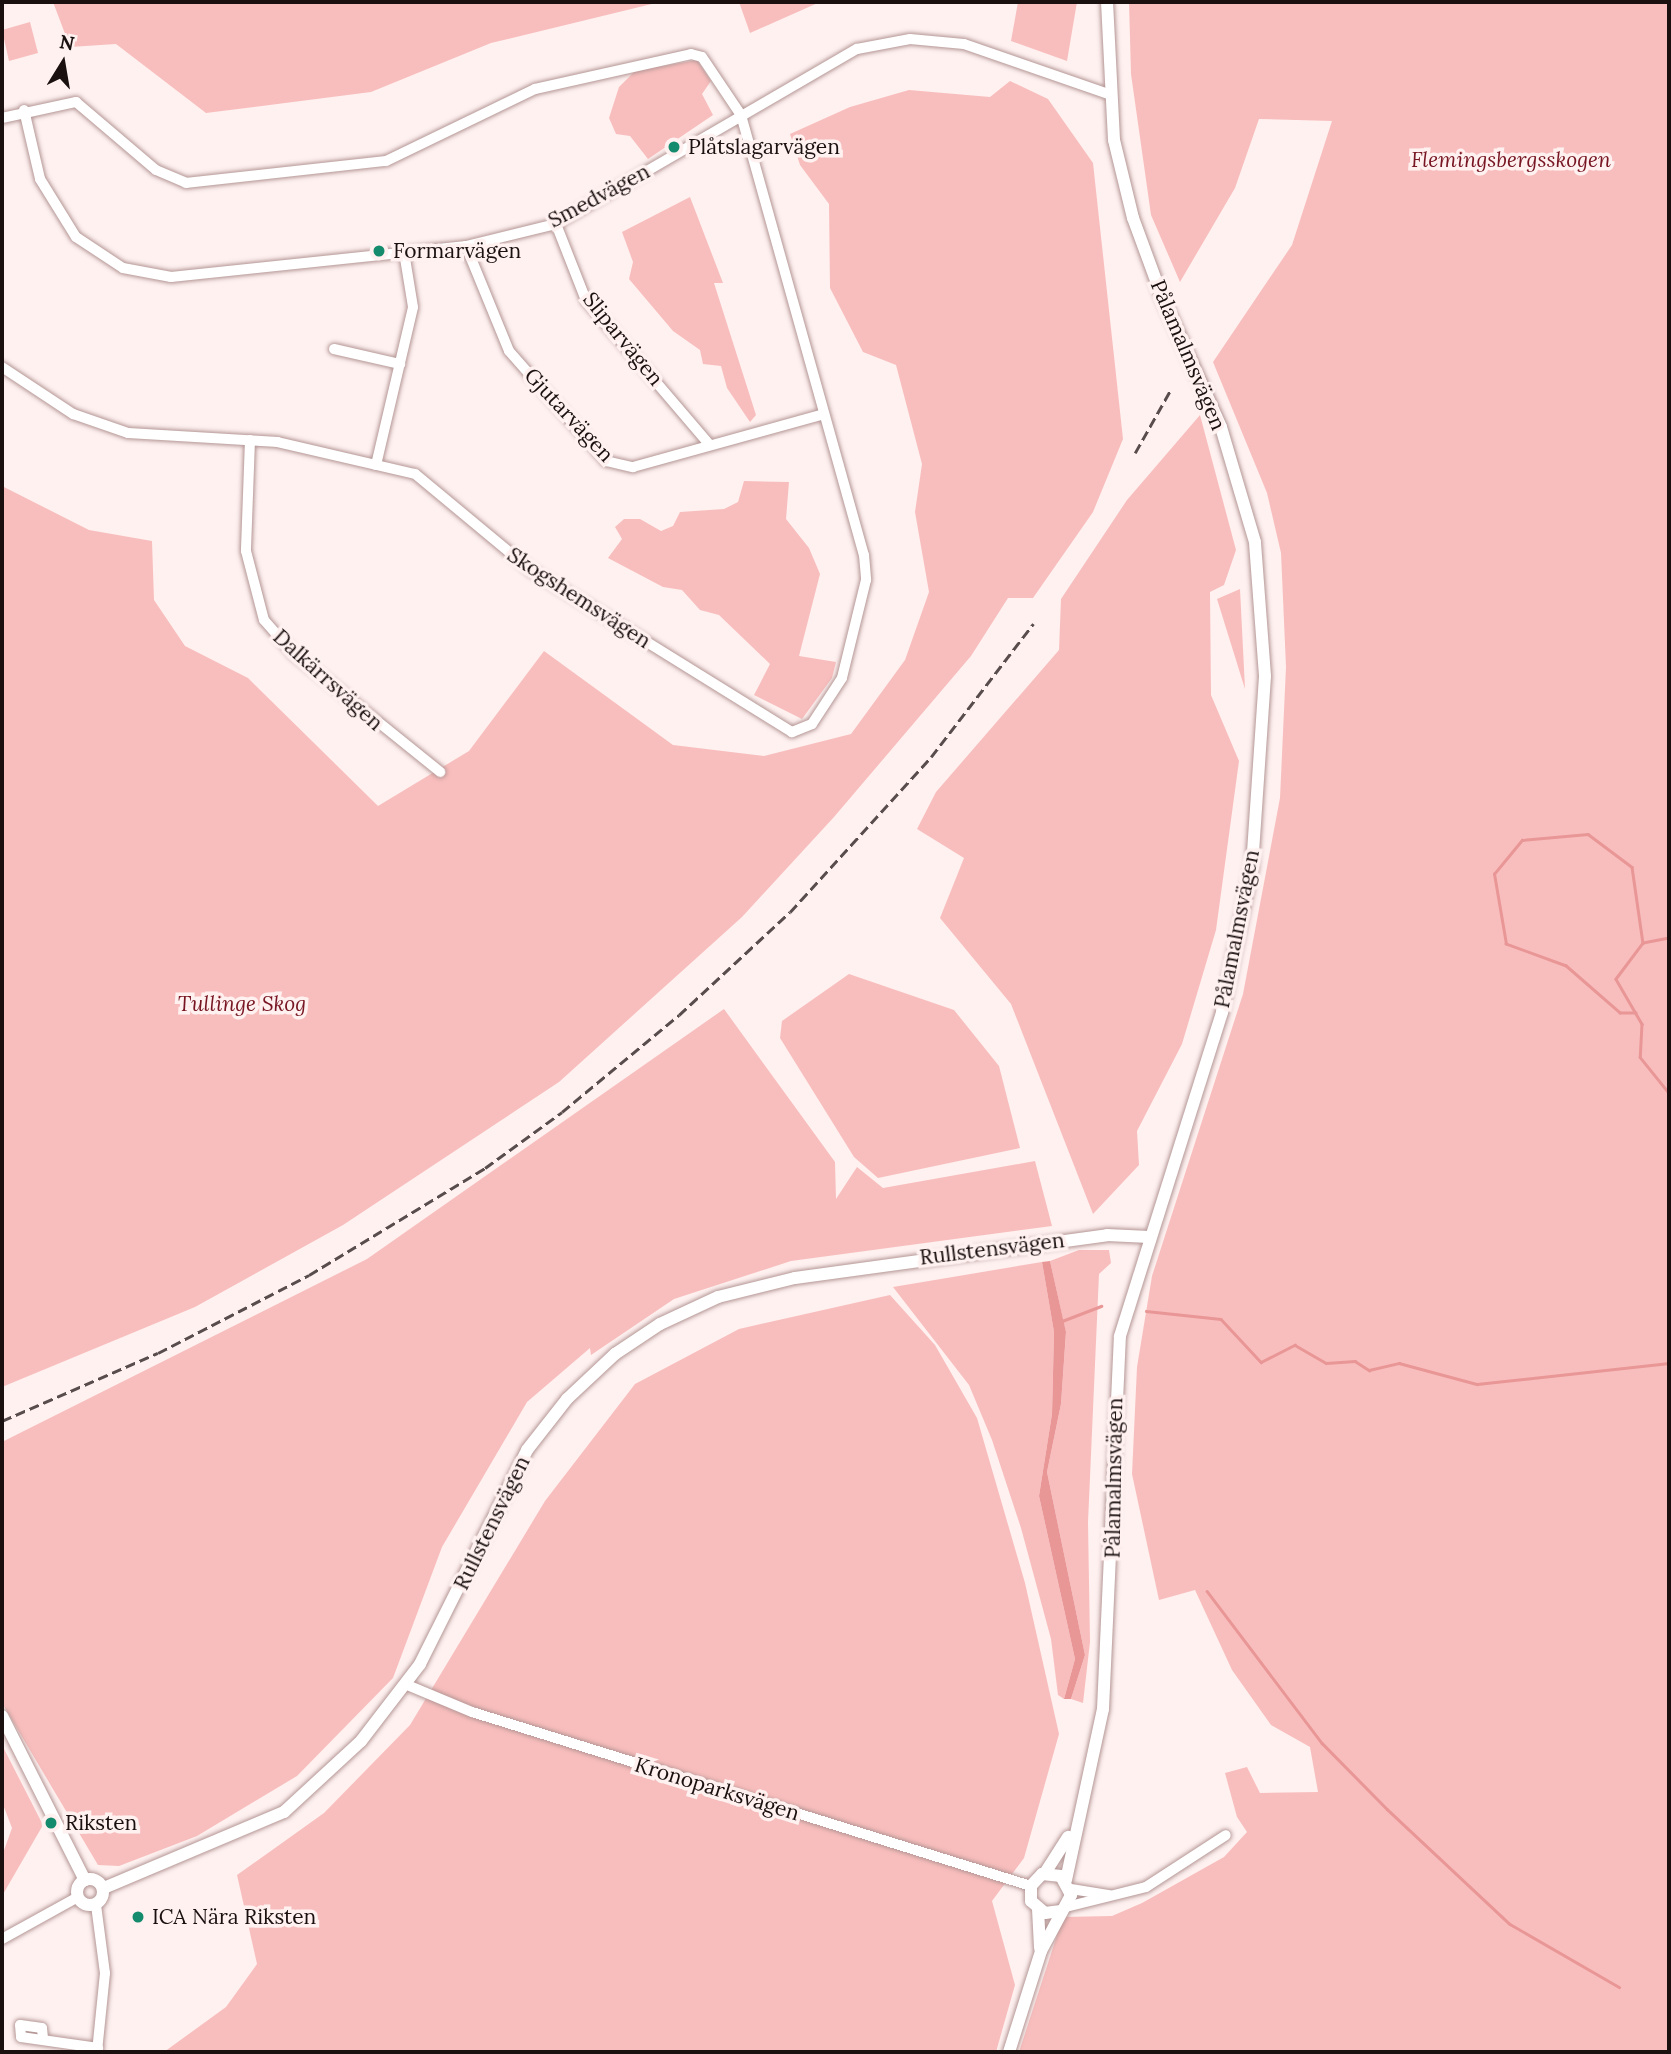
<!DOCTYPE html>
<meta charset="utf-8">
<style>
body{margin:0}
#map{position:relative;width:1671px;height:2054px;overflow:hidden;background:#fef1f0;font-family:Lora,serif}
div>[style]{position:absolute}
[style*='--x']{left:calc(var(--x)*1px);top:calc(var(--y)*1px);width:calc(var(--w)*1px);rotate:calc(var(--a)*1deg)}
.green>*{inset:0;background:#f8bebd}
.water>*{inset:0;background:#e99696}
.stream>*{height:2.5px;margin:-1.25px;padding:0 1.25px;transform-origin:1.25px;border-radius:1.25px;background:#e99696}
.roads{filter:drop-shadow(0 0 2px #b49695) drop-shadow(0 0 2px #b49695)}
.minor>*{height:10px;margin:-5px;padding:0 5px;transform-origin:5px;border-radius:5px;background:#fff}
.tertiary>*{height:12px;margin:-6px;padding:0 6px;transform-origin:6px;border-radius:6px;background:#fff}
.tertiary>.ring{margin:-6px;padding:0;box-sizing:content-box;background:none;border:12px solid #fff;border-radius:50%}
.rail>*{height:2.5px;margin-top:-1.25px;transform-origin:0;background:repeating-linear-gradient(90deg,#584c4c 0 10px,transparent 0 15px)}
.dots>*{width:19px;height:19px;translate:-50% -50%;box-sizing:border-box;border:4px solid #fef1f0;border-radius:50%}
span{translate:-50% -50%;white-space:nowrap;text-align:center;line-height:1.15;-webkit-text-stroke:7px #fef1f0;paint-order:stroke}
.poi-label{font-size:21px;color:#1b1010}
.left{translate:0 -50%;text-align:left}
.park-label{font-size:21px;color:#771622;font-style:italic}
.street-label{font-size:21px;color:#1b1010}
.frame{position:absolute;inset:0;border:4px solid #1b1010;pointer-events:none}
.north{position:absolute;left:28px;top:28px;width:70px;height:70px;-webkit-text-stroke:5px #fef1f0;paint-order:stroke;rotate:11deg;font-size:19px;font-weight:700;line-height:28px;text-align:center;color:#1b1010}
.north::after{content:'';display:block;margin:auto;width:24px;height:32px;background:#1b1010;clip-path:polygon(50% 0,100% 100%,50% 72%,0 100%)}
</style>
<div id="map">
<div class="green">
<div style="clip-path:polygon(53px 2px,660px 2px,491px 43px,371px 92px,206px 113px,116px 44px,70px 47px)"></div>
<div style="clip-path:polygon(739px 2px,820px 2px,750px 33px)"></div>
<div style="clip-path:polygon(1018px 2px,1077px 2px,1067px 61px,1011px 41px)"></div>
<div style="clip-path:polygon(1129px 2px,1669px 2px,1669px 2052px,1019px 2052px,1063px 1917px,1112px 1916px,1142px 1903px,1224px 1857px,1247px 1832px,1237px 1817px,1225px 1773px,1247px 1767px,1260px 1793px,1318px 1792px,1310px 1747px,1271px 1725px,1232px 1670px,1195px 1590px,1159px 1600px,1132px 1474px,1137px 1367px,1152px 1276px,1243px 994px,1280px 798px,1286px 667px,1281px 553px,1267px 493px,1213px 362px,1292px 245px,1332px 121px,1259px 119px,1235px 188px,1180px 282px,1151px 215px,1131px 74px)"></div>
<div style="clip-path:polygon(30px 22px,38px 53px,9px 61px,2px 30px)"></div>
<div style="clip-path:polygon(697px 60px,711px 81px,702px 94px,713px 115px,648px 159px,630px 136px,616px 134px,609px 118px,619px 87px,635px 71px)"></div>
<div style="clip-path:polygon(1010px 81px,1048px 99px,1093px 163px,1123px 439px,1093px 512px,1033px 598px,1008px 598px,971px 656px,834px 817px,742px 917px,559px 1082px,343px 1225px,195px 1307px,2px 1387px,2px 486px,89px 530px,152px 541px,154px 600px,185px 646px,248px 678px,378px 806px,469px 751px,544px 651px,673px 745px,764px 756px,851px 734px,905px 660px,929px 592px,915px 512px,922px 464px,896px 365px,863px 352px,830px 288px,829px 204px,800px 165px,790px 134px,850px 107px,909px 90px,990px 97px)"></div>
<div style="clip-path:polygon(690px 197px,723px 283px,714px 283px,756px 415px,750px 422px,727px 388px,721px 366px,703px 364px,700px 350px,673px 331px,629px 279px,633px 262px,622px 232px)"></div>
<div style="clip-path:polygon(1200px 415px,1236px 550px,1224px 585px,1210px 592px,1211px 695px,1239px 761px,1216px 930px,1182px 1044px,1137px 1131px,1139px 1165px,1093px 1214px,1011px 1004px,940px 918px,964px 858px,917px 829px,936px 792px,1059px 650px,1061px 599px,1127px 500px)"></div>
<div style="clip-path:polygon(744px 481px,789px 482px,786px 519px,809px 548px,820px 574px,799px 656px,836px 662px,832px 678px,802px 719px,754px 695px,770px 664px,719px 615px,700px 610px,682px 590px,663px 587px,608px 558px,622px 539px,615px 527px,624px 519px,640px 519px,661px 531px,673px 526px,680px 512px,724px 509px,738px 502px)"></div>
<div style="clip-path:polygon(1240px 589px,1245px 689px,1217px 599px)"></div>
<div style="clip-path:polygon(849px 974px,954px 1010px,999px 1066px,1020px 1148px,878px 1178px,854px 1157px,780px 1038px,782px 1021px)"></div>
<div style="clip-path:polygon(724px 1009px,835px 1162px,836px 1199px,857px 1167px,883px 1188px,1035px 1161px,1052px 1226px,791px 1261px,674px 1299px,591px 1355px,590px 1348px,527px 1402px,442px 1547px,393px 1678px,297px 1776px,197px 1836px,119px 1866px,98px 1865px,2px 1703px,2px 1442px,367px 1259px)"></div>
<div style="clip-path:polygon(1079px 1250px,1109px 1250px,1111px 1263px,1099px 1274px,1088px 1522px,1090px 1642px,1083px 1703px,1071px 1699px,1085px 1655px,1047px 1472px,1061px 1404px,1066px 1333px,1050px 1261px)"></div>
<div style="clip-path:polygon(1042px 1262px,1054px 1332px,1052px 1414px,1039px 1496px,1075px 1659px,1064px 1699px,1058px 1695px,1051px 1639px,1021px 1528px,992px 1440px,969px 1385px,893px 1287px)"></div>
<div style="clip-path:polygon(890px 1295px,935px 1345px,977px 1418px,1025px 1583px,1059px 1734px,1024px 1858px,992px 1901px,1015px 1985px,996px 2052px,164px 2052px,226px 2007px,257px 1964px,237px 1875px,324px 1813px,410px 1725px,545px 1501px,635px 1384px,739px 1329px)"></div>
<div style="clip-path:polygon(2px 1745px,43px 1825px,2px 1896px,2px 1856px,12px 1828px,2px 1802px)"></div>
</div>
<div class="water">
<div style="clip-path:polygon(1050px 1261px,1066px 1332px,1061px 1404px,1047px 1472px,1085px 1655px,1071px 1699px,1064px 1699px,1075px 1659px,1039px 1496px,1052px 1414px,1054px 1332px,1042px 1262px)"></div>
</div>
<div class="stream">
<div style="--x:1669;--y:938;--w:26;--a:169"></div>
<div style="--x:1643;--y:943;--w:45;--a:126.9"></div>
<div style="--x:1616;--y:979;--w:52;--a:60"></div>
<div style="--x:1642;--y:1024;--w:33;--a:93"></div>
<div style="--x:1640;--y:1057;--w:46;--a:51.1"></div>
<div style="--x:1636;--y:1013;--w:16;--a:180"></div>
<div style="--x:1620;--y:1013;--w:72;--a:-139"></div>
<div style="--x:1566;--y:966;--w:64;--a:-159.9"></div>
<div style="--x:1506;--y:944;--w:71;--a:-99.7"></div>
<div style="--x:1494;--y:874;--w:44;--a:-50.5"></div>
<div style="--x:1522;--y:840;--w:66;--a:-5.2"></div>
<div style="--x:1588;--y:834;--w:55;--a:36.9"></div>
<div style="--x:1632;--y:867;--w:77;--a:81.8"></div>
<div style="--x:1146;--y:1311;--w:75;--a:6.1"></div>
<div style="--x:1221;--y:1319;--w:59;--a:47.1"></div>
<div style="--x:1261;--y:1362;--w:38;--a:-27"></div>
<div style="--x:1295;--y:1345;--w:36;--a:30"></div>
<div style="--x:1326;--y:1363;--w:29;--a:-4"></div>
<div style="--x:1355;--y:1361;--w:17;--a:33"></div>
<div style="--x:1369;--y:1370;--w:31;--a:-13"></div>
<div style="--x:1399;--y:1363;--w:81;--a:15.1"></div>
<div style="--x:1477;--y:1384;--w:193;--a:-6.2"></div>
<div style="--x:1062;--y:1321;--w:42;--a:-21"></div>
<div style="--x:1207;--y:1591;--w:191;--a:52.9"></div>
<div style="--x:1322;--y:1743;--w:93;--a:45.4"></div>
<div style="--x:1387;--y:1809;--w:168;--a:43.1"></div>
<div style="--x:1510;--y:1924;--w:126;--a:30"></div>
</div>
<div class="roads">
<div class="minor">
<div style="--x:24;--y:110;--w:71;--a:76.9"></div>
<div style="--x:40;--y:179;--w:68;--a:58.2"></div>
<div style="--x:76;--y:237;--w:56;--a:33.4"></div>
<div style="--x:123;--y:268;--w:49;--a:10.6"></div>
<div style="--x:171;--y:277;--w:297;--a:-6"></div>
<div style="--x:466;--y:246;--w:93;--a:-13.7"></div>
<div style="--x:556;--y:224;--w:348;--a:-30.2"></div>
<div style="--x:857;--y:49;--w:54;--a:-10.7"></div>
<div style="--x:910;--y:39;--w:54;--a:5.3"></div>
<div style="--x:964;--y:44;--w:152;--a:19.1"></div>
<div style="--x:2;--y:118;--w:76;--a:-12.2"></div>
<div style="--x:76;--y:102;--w:105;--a:40.4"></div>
<div style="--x:156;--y:170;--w:33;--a:23"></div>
<div style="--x:186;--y:183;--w:201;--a:-6.3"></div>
<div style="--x:386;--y:161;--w:165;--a:-25.8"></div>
<div style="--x:535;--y:89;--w:160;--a:-12.6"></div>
<div style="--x:691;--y:54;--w:11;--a:15"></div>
<div style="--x:702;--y:57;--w:70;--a:56.1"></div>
<div style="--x:741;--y:115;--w:457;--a:74.4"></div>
<div style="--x:864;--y:555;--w:25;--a:85"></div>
<div style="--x:866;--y:580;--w:101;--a:103.8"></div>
<div style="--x:842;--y:678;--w:55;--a:123.1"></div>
<div style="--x:812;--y:724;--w:22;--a:158"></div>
<div style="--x:792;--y:732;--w:306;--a:-148.2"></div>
<div style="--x:532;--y:571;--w:152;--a:-140.3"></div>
<div style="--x:415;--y:474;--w:141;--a:-166.9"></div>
<div style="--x:278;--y:442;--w:150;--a:-176.6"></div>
<div style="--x:128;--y:433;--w:58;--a:-160.9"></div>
<div style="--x:73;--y:414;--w:85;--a:-146.5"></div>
<div style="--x:556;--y:224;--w:82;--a:68.5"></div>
<div style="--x:586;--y:300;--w:189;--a:49.5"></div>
<div style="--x:466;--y:246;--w:113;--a:67.7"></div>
<div style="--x:509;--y:351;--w:147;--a:48.6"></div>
<div style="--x:606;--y:461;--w:28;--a:13"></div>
<div style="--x:633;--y:467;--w:198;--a:-15.5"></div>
<div style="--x:334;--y:349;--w:68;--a:12.8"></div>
<div style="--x:250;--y:440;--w:111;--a:92.1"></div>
<div style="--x:246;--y:551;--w:71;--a:75.4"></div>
<div style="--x:264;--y:620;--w:45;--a:48.6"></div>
<div style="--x:294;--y:654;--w:188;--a:38.9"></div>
<div style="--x:376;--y:465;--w:162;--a:-76.8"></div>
<div style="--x:413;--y:307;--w:56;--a:-99.3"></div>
<div style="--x:405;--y:1684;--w:73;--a:22.7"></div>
<div style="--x:472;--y:1712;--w:585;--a:17.29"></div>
<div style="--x:1071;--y:1889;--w:39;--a:9"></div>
<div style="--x:96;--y:1905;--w:69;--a:82.5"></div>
<div style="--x:105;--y:1973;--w:79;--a:95.8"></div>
<div style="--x:1066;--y:1907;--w:82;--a:-14"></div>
<div style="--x:1146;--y:1887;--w:95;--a:-33"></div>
<div style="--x:2;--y:1939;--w:87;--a:-28.9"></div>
<div style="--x:43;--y:2038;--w:10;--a:-96"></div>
<div style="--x:42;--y:2028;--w:22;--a:-172"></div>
<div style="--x:20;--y:2025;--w:12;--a:85"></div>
<div style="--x:21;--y:2037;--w:78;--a:8.1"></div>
</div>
<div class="tertiary">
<div style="--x:2;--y:1716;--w:184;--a:63.2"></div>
<div style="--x:1045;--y:1873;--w:43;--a:-57.4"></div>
<div class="ring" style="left:77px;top:1879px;width:14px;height:14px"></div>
<div style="--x:1066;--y:1880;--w:175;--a:-77.8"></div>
<div style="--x:1103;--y:1709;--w:373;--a:-87.4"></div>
<div style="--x:1120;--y:1336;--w:340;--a:-72.5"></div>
<div style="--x:1222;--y:1012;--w:148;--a:-78.3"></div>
<div style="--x:1252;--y:867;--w:191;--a:-86.1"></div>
<div style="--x:1265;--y:676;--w:134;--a:-94.3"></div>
<div style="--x:1255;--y:542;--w:120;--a:-106.5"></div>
<div style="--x:1221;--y:427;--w:146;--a:-114.3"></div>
<div style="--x:1161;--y:294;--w:81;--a:-110.2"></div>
<div style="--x:1133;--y:218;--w:80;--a:-103.7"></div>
<div style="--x:1114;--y:140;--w:138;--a:-92.9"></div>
<div style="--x:104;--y:1888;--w:195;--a:-22.9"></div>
<div style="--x:284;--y:1812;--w:105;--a:-42.7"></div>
<div style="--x:361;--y:1741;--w:97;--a:-52.5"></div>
<div style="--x:420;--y:1664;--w:239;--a:-63.4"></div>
<div style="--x:527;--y:1450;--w:65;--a:-51.9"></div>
<div style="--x:567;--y:1399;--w:66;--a:-43.2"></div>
<div style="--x:615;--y:1354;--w:54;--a:-33.7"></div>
<div style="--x:660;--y:1324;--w:64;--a:-25"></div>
<div style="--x:718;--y:1297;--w:79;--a:-13.9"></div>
<div style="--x:795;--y:1278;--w:315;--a:-7.8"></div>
<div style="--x:1107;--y:1235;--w:42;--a:2.7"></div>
<div style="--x:1038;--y:1909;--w:39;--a:87"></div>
<div style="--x:1009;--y:2052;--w:106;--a:-72.4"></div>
<div style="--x:1041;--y:1951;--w:64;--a:-61.8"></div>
<div style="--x:1071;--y:1895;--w:21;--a:-118"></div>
<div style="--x:1061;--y:1876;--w:19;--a:-174"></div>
<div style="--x:1042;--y:1874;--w:16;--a:133"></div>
<div style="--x:1031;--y:1886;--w:15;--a:90"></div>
<div style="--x:1031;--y:1901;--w:18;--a:41"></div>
<div style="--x:1045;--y:1913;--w:16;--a:-7"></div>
</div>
</div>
<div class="rail">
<div style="--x:1135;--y:453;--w:73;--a:-60.6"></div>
<div style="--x:2;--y:1421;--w:170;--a:-23.6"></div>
<div style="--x:158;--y:1353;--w:170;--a:-27.3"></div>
<div style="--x:309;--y:1275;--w:206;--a:-31.3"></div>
<div style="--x:485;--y:1168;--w:95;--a:-36"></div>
<div style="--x:562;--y:1112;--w:152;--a:-39.7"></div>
<div style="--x:679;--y:1015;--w:151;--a:-42.9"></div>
<div style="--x:790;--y:912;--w:210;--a:-47.7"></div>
<div style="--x:931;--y:757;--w:168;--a:-52.5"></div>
</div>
<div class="dots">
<div style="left:674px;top:147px;background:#158b6d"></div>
<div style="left:379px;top:251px;background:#158b6d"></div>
<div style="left:51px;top:1823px;background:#158b6d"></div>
<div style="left:138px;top:1917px;background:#158b6d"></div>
</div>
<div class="poi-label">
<span class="left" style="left:688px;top:147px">Plåtslagarvägen</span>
<span class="left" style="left:393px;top:251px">Formarvägen</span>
<span class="left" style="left:65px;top:1823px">Riksten</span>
<span class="left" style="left:152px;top:1917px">ICA Nära Riksten</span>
</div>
<div class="park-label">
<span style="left:1511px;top:160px">Flemingsbergsskogen</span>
<span style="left:242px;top:1004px">Tullinge Skog</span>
</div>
<div class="street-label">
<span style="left:599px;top:196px;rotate:-28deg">Smedvägen</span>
<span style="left:623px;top:339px;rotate:51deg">Sliparvägen</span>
<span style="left:1188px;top:355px;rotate:67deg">Pålamalmsvägen</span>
<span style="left:569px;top:415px;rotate:47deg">Gjutarvägen</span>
<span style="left:579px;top:598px;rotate:33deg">Skogshemsvägen</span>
<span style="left:328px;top:680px;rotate:42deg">Dalkärrsvägen</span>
<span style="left:1237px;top:929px;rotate:-79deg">Pålamalmsvägen</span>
<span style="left:992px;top:1249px;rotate:-7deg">Rullstensvägen</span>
<span style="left:1114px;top:1478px;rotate:-89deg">Pålamalmsvägen</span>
<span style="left:492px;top:1523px;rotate:-64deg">Rullstensvägen</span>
<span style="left:717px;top:1789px;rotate:17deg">Kronoparksvägen</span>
</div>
<div class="frame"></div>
<div class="north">N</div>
</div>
